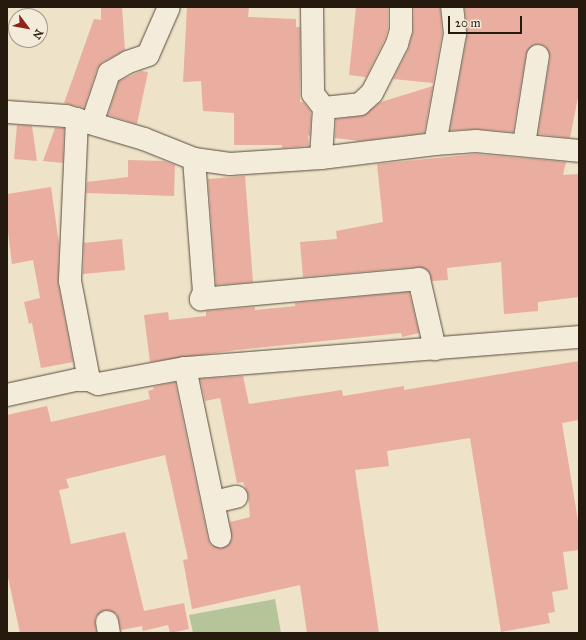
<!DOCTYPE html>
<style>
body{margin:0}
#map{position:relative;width:586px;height:640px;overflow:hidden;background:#eee2c8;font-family:"IM FELL Great Primer",serif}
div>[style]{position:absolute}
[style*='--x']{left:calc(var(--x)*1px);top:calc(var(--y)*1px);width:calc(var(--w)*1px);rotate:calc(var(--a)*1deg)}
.green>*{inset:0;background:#b5c499}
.building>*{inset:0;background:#e9aea0}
.roads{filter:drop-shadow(0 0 1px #584b3c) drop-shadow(0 0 1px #584b3c)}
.minor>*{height:22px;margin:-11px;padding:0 11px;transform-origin:11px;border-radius:11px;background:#f4ecdb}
span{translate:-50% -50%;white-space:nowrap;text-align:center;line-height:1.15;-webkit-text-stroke:4px #f4ecdb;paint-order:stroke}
.frame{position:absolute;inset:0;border:8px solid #26190e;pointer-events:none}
.north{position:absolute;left:8px;top:8px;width:40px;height:40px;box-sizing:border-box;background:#f4ecdb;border:1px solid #a29889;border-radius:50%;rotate:122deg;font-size:11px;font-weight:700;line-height:16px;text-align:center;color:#26190e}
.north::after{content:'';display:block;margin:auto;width:14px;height:18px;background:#8f2418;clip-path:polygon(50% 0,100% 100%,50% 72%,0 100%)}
.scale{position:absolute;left:448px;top:16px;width:74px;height:18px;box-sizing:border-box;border:2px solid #26190e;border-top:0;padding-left:5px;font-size:12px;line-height:14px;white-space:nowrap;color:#26190e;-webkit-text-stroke:3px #f4ecdb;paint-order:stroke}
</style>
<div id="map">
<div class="green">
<div style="clip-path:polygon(275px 599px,281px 633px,193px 633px,189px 615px)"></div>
</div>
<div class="building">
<div style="clip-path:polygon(101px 7px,122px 7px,125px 50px,103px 62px,97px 69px,84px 108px,64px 103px,94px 19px,101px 20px)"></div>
<div style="clip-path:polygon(187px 7px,249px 7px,248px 17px,296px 19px,296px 27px,300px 27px,300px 102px,303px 102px,310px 110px,311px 118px,310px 136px,308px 135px,309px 146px,282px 148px,282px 145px,234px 145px,234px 113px,203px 111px,201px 81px,183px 82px)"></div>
<div style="clip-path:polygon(356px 7px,388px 7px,388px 28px,385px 39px,366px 77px,349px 75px)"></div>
<div style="clip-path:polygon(414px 7px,440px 7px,442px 34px,433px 83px,393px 79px,408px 50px,413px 33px)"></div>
<div style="clip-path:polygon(465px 7px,579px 7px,579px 92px,570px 138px,538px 134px,550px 58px,546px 47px,540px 44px,533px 45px,526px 54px,513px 132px,477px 129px,450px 130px,467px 36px)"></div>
<div style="clip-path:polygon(141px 71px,148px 72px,137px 124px,108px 115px,119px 81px)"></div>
<div style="clip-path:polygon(433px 86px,424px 133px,360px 141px,335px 138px,336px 119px,362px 116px,381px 102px)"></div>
<div style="clip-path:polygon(17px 125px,32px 126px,37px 161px,14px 159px)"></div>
<div style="clip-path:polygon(55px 128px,64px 128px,63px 163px,43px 161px)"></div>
<div style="clip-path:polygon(476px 154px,566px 162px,563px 175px,579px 174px,579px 297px,538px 302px,538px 311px,504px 314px,501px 262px,447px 268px,448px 280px,432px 281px,428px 271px,418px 267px,303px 277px,300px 242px,337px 239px,336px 231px,383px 222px,377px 164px)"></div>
<div style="clip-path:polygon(128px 160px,164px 161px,175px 165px,174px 196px,86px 193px,87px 182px,128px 177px)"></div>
<div style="clip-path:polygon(245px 176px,253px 282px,216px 285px,208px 179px)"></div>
<div style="clip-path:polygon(51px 187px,59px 244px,58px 283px,73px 362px,41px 368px,32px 323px,29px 324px,24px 302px,40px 298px,33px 260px,12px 264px,7px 224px,7px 194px)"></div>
<div style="clip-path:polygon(122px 239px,125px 270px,83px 274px,84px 243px)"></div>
<div style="clip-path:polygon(409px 292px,419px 333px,402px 337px,401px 333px,237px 350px,150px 362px,144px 315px,168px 312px,169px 320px,206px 316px,206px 311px,255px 307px,255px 310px,295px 306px,295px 303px)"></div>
<div style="clip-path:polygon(579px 361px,579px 420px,562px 423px,579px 527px,579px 550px,563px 552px,568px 589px,552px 592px,555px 612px,548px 613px,550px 623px,501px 632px,470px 438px,387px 451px,389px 466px,355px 470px,379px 633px,307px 633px,300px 585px,192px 609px,183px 560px,188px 559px,165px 455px,66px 479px,69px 488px,59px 490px,71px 544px,125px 532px,144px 611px,184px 603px,189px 629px,170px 633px,168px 625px,143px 631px,142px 626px,121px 630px,117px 614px,105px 610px,95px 617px,96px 633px,20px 633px,7px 573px,7px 415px,47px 406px,51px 422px,150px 399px,148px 391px,154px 389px,153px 387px,175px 382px,208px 539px,211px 545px,222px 548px,232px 540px,230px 522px,250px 517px,248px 495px,243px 482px,237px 483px,220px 398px,205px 401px,200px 379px,243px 376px,249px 404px,342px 390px,343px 396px,404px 386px,404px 390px)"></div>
</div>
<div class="roads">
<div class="minor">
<div style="--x:312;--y:7;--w:87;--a:89.3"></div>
<div style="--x:313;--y:94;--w:18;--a:52"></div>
<div style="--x:324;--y:108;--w:50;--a:93.4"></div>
<div style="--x:324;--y:108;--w:36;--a:-6"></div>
<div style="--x:360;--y:104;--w:16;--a:-43"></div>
<div style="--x:372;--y:93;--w:55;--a:-63"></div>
<div style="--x:397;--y:44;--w:15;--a:-74"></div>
<div style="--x:401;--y:30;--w:23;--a:-90"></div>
<div style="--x:7;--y:112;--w:59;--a:3.9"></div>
<div style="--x:66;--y:116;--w:81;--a:16.4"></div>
<div style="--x:144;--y:139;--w:54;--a:21.8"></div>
<div style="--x:194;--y:159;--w:36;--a:8"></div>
<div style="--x:230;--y:164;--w:91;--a:-3.8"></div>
<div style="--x:321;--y:158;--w:115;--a:-7"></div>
<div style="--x:435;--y:144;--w:41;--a:-4.2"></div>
<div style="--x:476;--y:141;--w:103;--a:5.5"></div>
<div style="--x:77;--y:119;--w:162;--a:92.5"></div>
<div style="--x:70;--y:281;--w:101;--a:79.1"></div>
<div style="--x:92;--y:123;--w:53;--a:-71.2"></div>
<div style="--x:109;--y:73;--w:22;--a:-30"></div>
<div style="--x:128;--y:62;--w:21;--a:-19"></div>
<div style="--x:148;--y:55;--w:52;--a:-66.4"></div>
<div style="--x:435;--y:144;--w:112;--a:-79.7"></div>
<div style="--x:455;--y:34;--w:27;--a:-96"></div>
<div style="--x:524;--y:144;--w:89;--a:-81"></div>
<div style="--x:194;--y:159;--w:133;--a:85.7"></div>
<div style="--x:204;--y:292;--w:8;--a:113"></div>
<div style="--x:201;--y:299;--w:219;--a:-5.2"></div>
<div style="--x:419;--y:279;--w:72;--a:77.1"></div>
<div style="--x:185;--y:368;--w:172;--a:78.2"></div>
<div style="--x:7;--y:395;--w:71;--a:-12.3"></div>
<div style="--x:76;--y:380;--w:13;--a:0"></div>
<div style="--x:89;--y:380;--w:10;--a:24"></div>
<div style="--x:98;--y:384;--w:88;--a:-10.4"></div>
<div style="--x:185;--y:368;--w:395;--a:-4.5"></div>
<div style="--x:214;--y:502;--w:23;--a:-13"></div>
<div style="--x:107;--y:622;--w:11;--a:80"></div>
</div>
</div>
<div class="frame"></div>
<div class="north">N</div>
<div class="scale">20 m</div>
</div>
